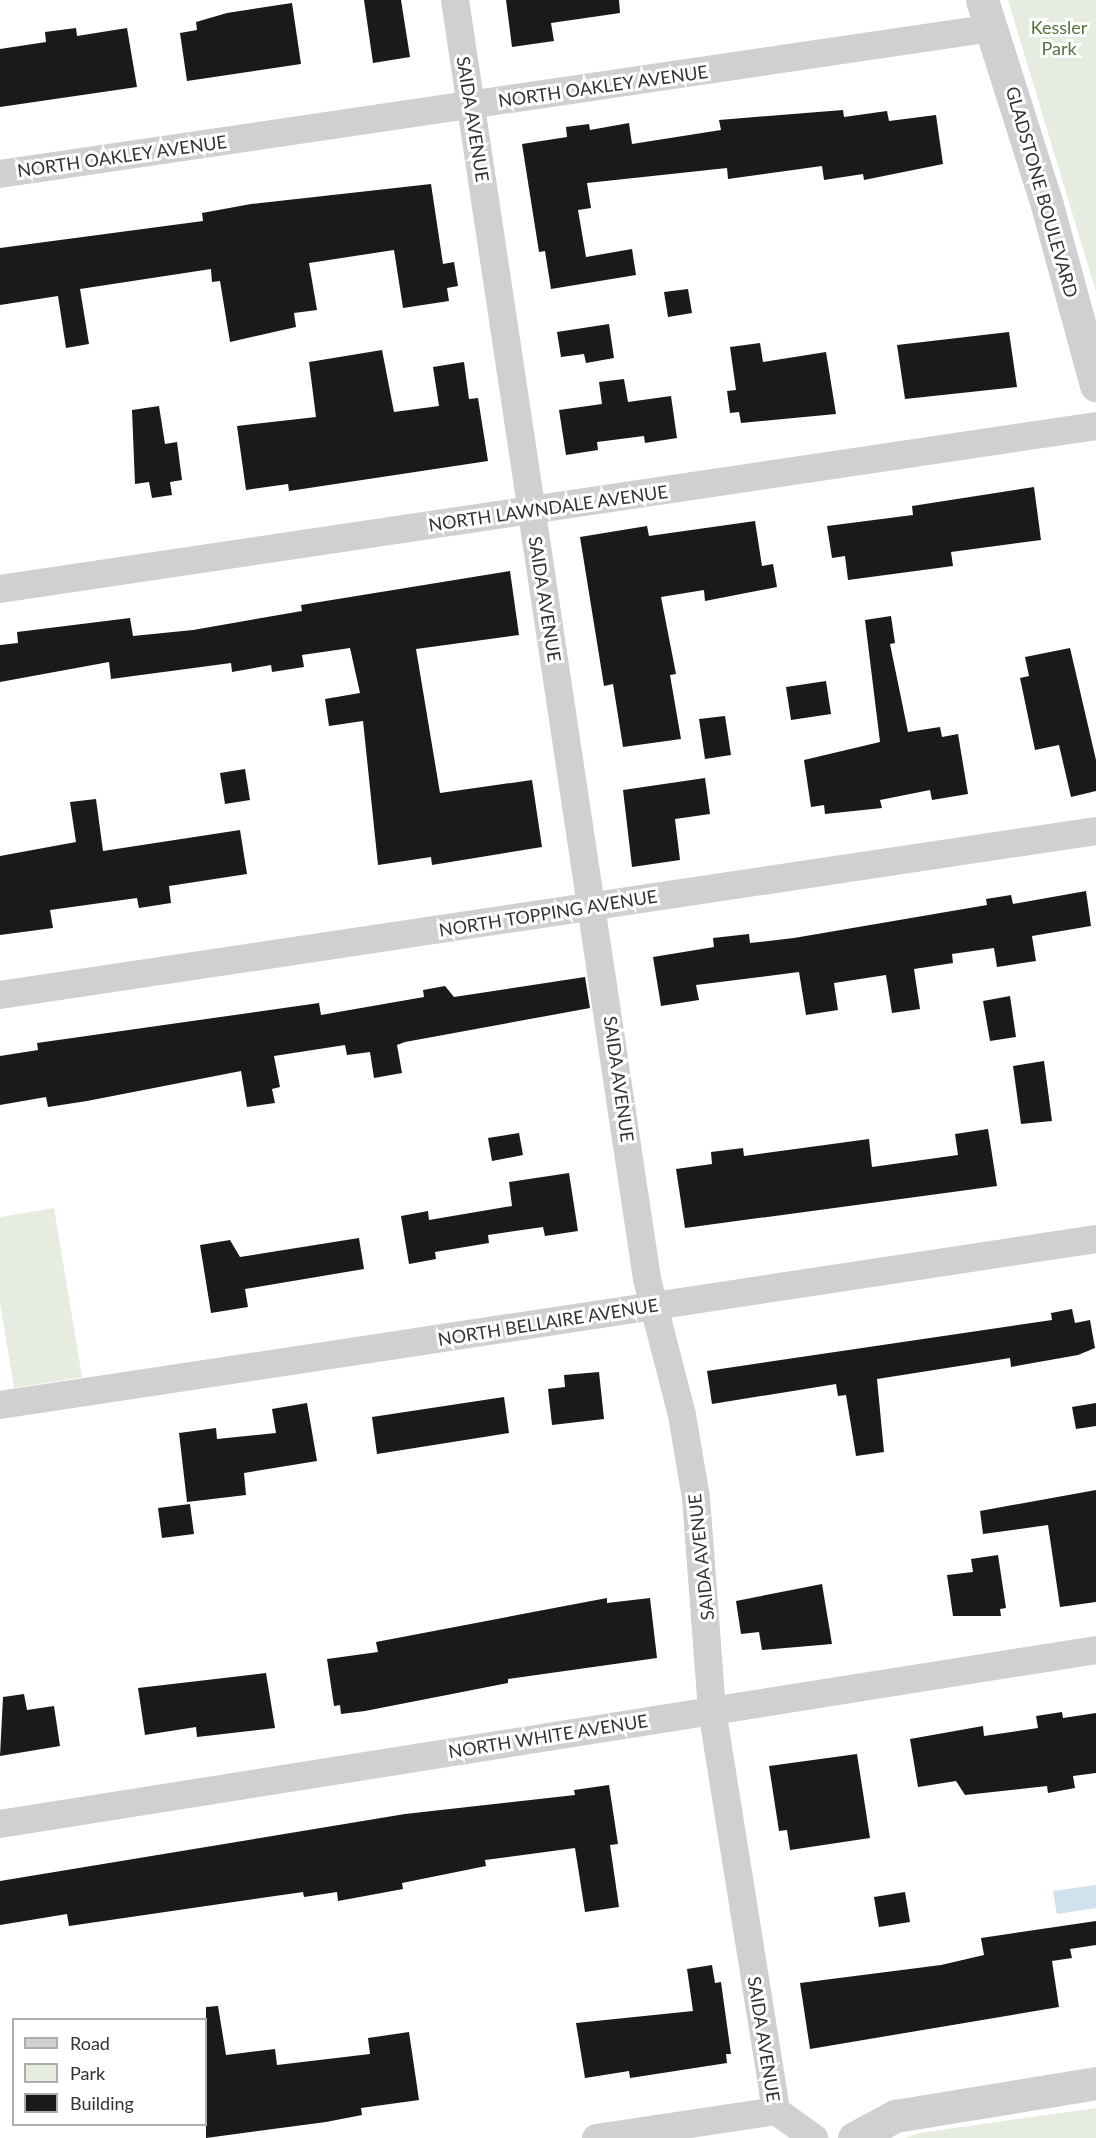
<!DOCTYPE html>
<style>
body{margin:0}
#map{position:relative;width:1096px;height:2138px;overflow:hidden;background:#fff;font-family:Lato,sans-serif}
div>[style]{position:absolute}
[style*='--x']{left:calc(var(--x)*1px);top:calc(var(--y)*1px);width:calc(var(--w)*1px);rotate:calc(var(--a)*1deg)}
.green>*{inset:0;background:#e6ecdf}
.water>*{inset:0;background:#cfe2ee}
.building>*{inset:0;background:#1a1a1a}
.minor>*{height:28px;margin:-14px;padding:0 14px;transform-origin:14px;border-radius:14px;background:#d0d0d0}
.tertiary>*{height:33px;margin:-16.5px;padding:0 16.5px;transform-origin:16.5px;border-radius:16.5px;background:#d0d0d0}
span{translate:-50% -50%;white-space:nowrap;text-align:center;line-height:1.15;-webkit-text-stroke:6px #fff;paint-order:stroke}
.park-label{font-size:18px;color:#56703f}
.street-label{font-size:18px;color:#333}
.legend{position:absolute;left:12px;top:2018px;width:195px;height:108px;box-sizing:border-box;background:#fff;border:2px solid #adadad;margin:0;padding:8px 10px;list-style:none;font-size:18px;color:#333}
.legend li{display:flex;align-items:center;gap:12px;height:30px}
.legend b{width:30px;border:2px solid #adadad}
</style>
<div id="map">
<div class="green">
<div style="clip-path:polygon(1008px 0,1096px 0,1096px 292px)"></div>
<div style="clip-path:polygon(54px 1208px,82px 1377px,14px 1388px,0 1302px,0 1217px)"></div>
<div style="clip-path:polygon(1096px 2108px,1096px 2138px,904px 2138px,920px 2133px)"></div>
</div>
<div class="water">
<div style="clip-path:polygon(1096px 1885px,1096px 1908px,1057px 1914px,1053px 1891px)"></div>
</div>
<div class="building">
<div style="clip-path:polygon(364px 0,401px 0,410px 57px,373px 63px)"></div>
<div style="clip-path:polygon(506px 0,619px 0,620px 13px,551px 23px,554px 41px,512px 47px)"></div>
<div style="clip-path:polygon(292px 3px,301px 64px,187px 81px,180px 33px,197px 30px,196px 22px,227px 13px)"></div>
<div style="clip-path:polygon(76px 28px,77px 36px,127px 28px,137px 87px,0 107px,0 49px,46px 42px,45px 32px)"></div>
<div style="clip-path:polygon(843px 110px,844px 117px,887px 111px,889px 121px,936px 115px,943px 164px,864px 180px,863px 174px,824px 180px,822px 166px,728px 179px,727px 168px,587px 183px,591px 208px,578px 210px,586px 257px,632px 249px,636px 275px,551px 289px,545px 251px,539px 252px,522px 144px,567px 137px,566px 127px,589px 124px,590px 130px,629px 123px,632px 144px,721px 130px,719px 120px)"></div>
<div style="clip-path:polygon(431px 184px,443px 264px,454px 262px,458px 286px,447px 288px,449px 301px,403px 308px,394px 250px,309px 263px,317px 310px,294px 313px,296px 327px,230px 342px,220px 281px,212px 282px,211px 269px,80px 289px,89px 344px,66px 348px,58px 296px,0 305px,0 248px,203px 221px,202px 213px,251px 204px)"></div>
<div style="clip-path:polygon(688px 289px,692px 313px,668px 317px,664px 292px)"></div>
<div style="clip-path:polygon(609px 324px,614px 358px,586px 363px,584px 354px,561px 357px,557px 332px)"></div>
<div style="clip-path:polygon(1009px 332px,1017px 387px,905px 399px,897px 345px)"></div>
<div style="clip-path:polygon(760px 343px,763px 362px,826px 352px,836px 414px,741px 423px,739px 412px,730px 413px,727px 391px,736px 390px,730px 347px)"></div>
<div style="clip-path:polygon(382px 350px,394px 412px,439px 406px,433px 367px,464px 362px,469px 399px,478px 398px,488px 461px,289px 491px,288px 484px,246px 490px,237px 426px,316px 417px,309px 362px)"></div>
<div style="clip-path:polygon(624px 379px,628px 402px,671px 396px,677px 438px,645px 443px,644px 436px,597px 442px,598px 450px,566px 455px,559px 410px,602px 404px,599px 382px)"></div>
<div style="clip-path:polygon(159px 406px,165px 444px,177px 442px,182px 480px,170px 482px,172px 495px,152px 498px,149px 482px,135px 484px,132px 410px)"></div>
<div style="clip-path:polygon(1034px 487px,1041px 540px,951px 552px,953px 566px,848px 580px,845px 556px,832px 558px,827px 526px,913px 515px,912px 506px)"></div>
<div style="clip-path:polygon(755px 521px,762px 566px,773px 564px,777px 587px,705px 601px,704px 590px,661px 597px,676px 674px,670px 675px,681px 739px,623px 747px,613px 684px,604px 686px,580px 537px,647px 526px,649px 536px)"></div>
<div style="clip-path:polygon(510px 571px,519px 635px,416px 649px,440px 793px,532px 780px,542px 847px,432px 865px,431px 857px,378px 865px,363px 721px,329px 726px,325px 699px,360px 693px,350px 648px,302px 655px,304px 667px,272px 672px,271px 665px,232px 672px,231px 663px,111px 679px,109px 662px,0 682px,0 645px,18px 643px,17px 632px,130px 618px,133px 636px,193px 630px,302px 611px,301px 605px)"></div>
<div style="clip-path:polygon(891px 616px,895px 643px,890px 644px,908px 732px,940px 727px,942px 737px,958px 734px,968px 794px,932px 800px,930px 790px,880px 800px,882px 808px,825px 814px,824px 805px,811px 807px,804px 760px,880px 742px,865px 620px)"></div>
<div style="clip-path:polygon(1070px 648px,1096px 760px,1096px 791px,1071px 797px,1059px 745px,1035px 750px,1020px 678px,1029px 676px,1025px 657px)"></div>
<div style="clip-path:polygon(826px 681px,831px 714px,791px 720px,786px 687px)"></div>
<div style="clip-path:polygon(725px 716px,731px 755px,705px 759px,699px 719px)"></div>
<div style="clip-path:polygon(245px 769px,250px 800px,225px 804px,220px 773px)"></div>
<div style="clip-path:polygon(705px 778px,710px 814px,675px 819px,680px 860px,632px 867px,623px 790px)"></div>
<div style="clip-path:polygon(96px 799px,103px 851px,240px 830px,247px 874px,169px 886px,171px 903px,139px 908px,137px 898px,50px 910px,53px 928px,0 935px,0 856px,76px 842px,70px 802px)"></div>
<div style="clip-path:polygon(1086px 891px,1091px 926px,1032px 936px,1036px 961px,997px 967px,994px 948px,952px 954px,953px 963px,914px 969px,920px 1009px,892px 1013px,886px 975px,834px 983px,838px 1010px,806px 1015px,799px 972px,696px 985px,699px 1000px,661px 1006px,653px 957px,714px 947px,713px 938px,749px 934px,750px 943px,794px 938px,987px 905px,986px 899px,1011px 895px,1013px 904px)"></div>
<div style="clip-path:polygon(585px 977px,590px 1008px,405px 1042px,397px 1045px,402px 1073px,374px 1078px,370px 1052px,347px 1055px,345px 1045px,274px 1056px,280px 1087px,272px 1089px,275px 1103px,247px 1107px,241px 1071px,87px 1101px,48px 1107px,46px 1097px,0 1105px,0 1056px,38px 1050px,37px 1043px,319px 1003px,321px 1015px,424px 997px,423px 990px,445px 986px,454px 997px)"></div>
<div style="clip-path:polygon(1010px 996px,1016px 1037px,990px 1041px,983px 1001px)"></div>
<div style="clip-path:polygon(1044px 1061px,1052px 1121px,1021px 1124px,1013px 1066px)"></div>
<div style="clip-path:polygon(988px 1129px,997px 1186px,685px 1228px,676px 1169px,712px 1164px,711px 1152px,743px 1148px,744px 1156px,869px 1139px,872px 1167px,958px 1155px,955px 1134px)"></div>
<div style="clip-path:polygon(519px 1133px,523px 1155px,492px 1161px,488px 1138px)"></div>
<div style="clip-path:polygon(569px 1173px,578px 1231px,545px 1236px,543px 1227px,488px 1235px,489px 1243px,435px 1252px,436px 1259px,409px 1264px,401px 1216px,428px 1211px,429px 1220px,512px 1206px,509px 1182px)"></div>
<div style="clip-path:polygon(359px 1238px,364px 1269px,245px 1289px,248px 1307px,211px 1313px,200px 1245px,230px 1240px,240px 1257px)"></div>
<div style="clip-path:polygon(1072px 1309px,1075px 1323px,1090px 1320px,1095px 1348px,1078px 1355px,1011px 1367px,1010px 1358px,877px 1379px,884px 1452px,856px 1456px,846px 1395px,838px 1396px,836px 1384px,712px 1404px,707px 1371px,1052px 1320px,1051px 1313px)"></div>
<div style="clip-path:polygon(599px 1372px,604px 1419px,552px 1425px,548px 1389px,565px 1387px,564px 1375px)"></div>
<div style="clip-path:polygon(504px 1397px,509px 1433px,377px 1454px,372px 1417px)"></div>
<div style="clip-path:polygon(307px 1403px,317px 1461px,244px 1473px,246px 1495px,187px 1502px,179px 1433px,216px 1428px,217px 1439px,276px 1433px,272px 1409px)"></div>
<div style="clip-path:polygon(1096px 1403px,1096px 1426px,1076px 1429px,1072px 1407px)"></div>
<div style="clip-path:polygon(1096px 1490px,1096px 1602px,1060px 1607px,1048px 1525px,983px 1534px,980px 1511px)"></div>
<div style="clip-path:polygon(190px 1504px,194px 1534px,162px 1538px,158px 1508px)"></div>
<div style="clip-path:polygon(998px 1555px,1006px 1608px,1000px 1609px,1001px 1616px,953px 1616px,947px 1575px,973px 1572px,971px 1559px)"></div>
<div style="clip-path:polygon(822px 1584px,832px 1644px,762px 1650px,759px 1632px,741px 1634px,736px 1601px)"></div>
<div style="clip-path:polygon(607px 1598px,607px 1603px,650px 1598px,657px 1658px,508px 1679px,508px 1683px,365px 1711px,341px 1714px,340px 1705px,334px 1706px,327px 1659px,378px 1652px,376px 1642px)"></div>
<div style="clip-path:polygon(266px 1673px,275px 1728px,197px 1737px,196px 1727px,145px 1735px,138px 1688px)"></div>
<div style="clip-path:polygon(24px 1694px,27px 1710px,54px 1706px,60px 1746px,0 1756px,3px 1697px)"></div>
<div style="clip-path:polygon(1062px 1712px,1063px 1718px,1096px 1713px,1096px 1773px,1073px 1776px,1075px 1788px,1048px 1793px,1047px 1786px,965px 1795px,956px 1781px,918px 1787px,910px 1739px,983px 1726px,984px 1736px,1038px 1728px,1036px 1716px)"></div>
<div style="clip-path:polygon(857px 1754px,870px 1838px,790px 1850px,787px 1830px,779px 1831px,769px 1766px)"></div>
<div style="clip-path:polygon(609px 1785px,618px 1844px,610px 1845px,619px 1907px,585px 1912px,575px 1848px,485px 1860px,486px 1866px,402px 1883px,403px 1889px,338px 1901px,337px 1892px,304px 1897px,303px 1892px,69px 1926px,67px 1914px,0 1925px,0 1881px,405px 1814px,575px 1795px,574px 1790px)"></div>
<div style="clip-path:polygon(905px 1892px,910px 1922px,879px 1927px,874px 1897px)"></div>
<div style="clip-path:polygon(1096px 1921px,1096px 1945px,1070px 1949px,1072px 1958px,1052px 1961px,1059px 2007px,810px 2049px,800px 1983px,941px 1965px,984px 1955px,981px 1938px)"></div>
<div style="clip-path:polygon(712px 1965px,715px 1983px,721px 1982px,731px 2054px,726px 2054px,727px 2063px,630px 2078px,629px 2071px,585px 2078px,576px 2023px,693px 2011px,687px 1969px)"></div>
<div style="clip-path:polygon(218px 2006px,226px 2055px,275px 2049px,277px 2065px,370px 2054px,368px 2038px,409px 2032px,419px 2100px,361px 2108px,362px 2115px,326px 2122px,206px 2138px,206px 2007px)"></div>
</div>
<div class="minor">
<div style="--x:455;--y:0;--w:1293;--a:81.46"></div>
<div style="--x:647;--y:1279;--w:140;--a:75.6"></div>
<div style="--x:682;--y:1415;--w:84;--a:80.4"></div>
<div style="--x:696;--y:1498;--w:213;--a:85.7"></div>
<div style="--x:712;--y:1710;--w:387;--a:80.9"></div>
<div style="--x:773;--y:2092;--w:19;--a:81"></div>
<div style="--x:776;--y:2111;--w:47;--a:35.4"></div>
<div style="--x:0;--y:174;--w:1003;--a:-8.37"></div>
<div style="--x:0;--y:589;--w:1108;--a:-8.46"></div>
<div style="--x:0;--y:995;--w:1108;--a:-8.51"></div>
<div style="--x:0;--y:1405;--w:1108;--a:-8.61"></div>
<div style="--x:0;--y:1824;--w:1110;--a:-9.02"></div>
<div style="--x:596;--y:2138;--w:182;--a:-8.5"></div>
</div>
<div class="tertiary">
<div style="--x:982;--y:0;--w:215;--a:72.4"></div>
<div style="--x:1047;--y:205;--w:187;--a:74.8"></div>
<div style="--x:854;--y:2138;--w:47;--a:-28.2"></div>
<div style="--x:895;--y:2116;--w:204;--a:-9.3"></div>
</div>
<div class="park-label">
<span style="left:1059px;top:38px">Kessler<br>Park</span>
</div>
<div class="street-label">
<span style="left:603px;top:86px;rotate:-8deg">NORTH OAKLEY AVENUE</span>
<span style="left:473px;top:119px;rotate:81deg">SAIDA AVENUE</span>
<span style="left:122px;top:156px;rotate:-8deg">NORTH OAKLEY AVENUE</span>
<span style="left:1042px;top:192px;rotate:74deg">GLADSTONE BOULEVARD</span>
<span style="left:548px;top:508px;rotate:-8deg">NORTH LAWNDALE AVENUE</span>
<span style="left:545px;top:599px;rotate:81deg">SAIDA AVENUE</span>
<span style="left:548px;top:913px;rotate:-9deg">NORTH TOPPING AVENUE</span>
<span style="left:619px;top:1079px;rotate:82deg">SAIDA AVENUE</span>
<span style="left:548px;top:1322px;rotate:-9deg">NORTH BELLAIRE AVENUE</span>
<span style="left:701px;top:1557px;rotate:-96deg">SAIDA AVENUE</span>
<span style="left:548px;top:1736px;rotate:-9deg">NORTH WHITE AVENUE</span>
<span style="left:764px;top:2039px;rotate:81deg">SAIDA AVENUE</span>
</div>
<ul class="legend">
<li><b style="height:8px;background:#d0d0d0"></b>Road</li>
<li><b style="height:16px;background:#e6ecdf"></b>Park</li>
<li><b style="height:16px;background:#1a1a1a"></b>Building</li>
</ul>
</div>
